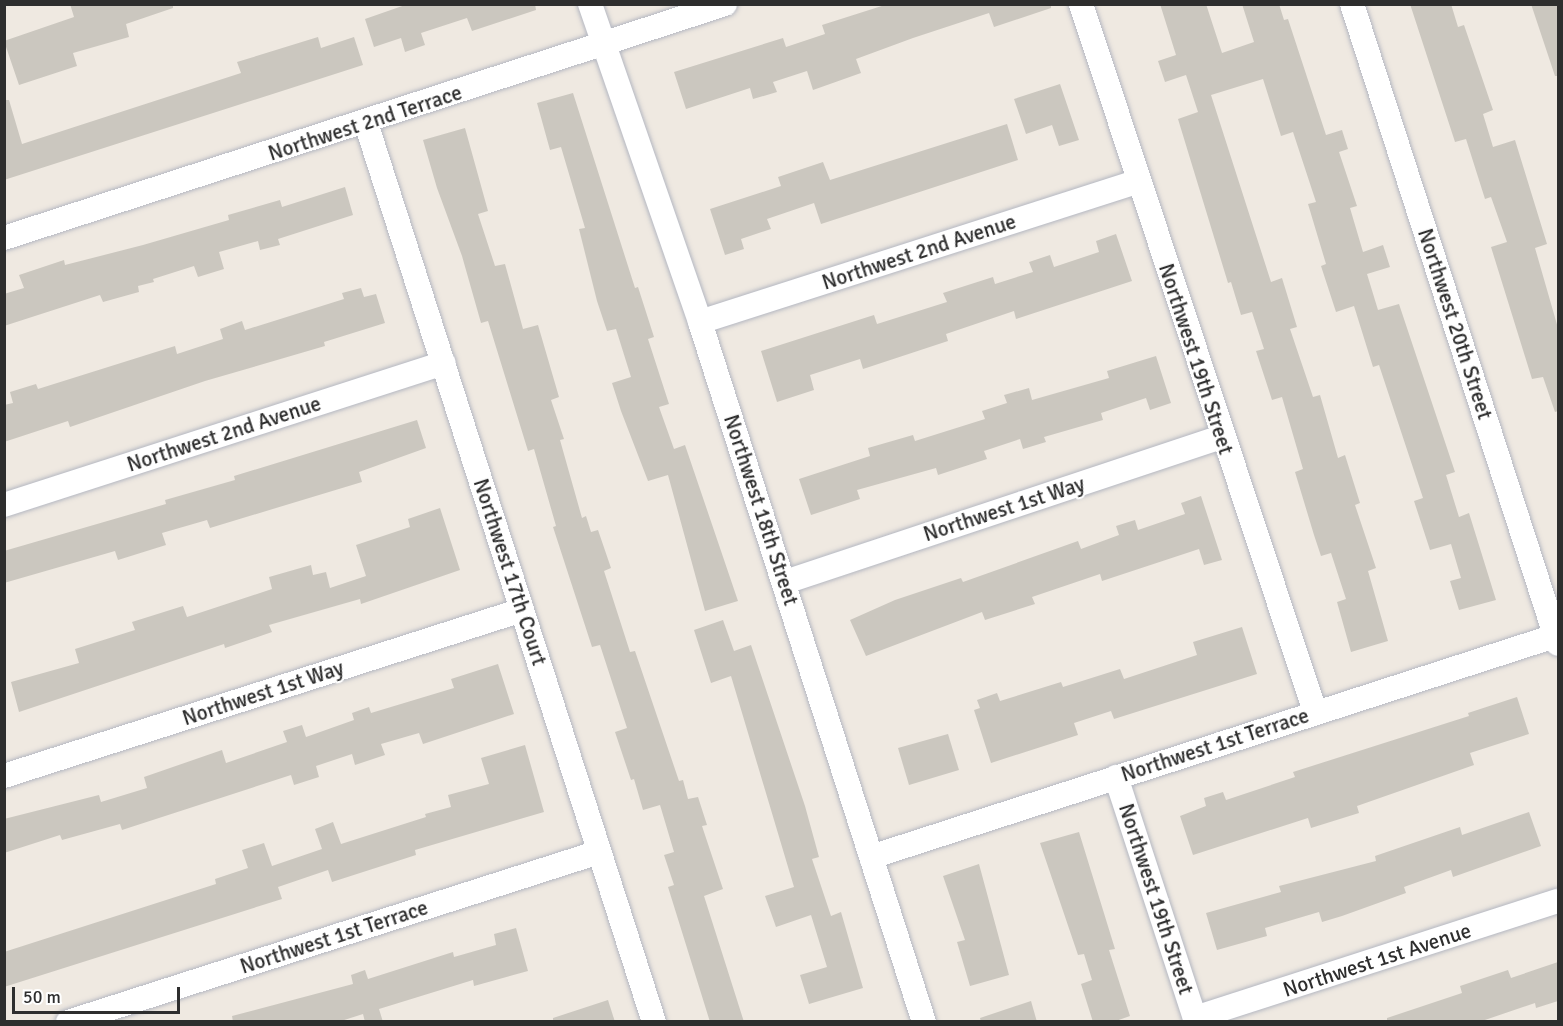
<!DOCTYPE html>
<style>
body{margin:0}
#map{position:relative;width:1563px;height:1026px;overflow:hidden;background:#efe9e1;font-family:Signika,sans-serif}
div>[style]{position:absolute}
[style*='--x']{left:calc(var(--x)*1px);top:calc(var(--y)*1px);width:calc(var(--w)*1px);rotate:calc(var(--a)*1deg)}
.building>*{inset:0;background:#cbc7bf}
.roads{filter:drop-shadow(0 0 2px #b4b7c1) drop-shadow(0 0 2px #b4b7c1)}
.minor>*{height:24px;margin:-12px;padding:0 12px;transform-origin:12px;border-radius:12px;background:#fff}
span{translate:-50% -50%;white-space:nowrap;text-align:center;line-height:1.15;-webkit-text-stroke:4.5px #fff;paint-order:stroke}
.street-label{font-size:21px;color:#2e2e2e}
.frame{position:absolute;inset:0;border:6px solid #2e2e2e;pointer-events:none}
.scale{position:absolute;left:12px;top:987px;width:168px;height:27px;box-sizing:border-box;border:3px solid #2e2e2e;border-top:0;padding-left:8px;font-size:18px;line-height:21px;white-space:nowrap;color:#2e2e2e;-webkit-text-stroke:4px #fff;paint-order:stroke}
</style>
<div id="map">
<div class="building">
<div style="clip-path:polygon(70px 4px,173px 4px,173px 8px,126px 24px,129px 37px,73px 53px,77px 66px,19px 85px,4px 41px,74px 17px)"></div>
<div style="clip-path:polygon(408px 4px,535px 4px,536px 10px,472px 31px,467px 18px,421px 33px,425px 45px,405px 52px,401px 38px,374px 47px,365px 19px)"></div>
<div style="clip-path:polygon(888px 4px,1051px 4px,1051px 8px,994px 27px,989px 13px,913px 38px,856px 59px,861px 73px,813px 90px,807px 71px,773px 82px,777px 92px,753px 99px,750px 88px,686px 109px,674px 72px,783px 38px,786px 47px,825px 34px,822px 25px)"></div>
<div style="clip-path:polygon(1160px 4px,1206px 4px,1222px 53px,1254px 42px,1242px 4px,1279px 4px,1284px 20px,1288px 19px,1326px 135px,1342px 130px,1348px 149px,1339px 152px,1357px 206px,1350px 208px,1363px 252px,1383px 245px,1390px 267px,1367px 274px,1378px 310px,1399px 304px,1455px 472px,1446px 475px,1459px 517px,1469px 513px,1496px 600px,1459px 610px,1450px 581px,1461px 578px,1451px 544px,1430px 550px,1414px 501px,1423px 498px,1379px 365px,1373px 367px,1354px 306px,1336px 312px,1321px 266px,1326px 264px,1308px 204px,1316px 202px,1293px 132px,1281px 136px,1263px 79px,1211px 95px,1271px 282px,1282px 278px,1297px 327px,1290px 329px,1313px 397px,1320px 395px,1338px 458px,1345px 455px,1360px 503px,1355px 505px,1376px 568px,1368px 571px,1388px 641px,1351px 652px,1337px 602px,1346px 599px,1331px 553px,1321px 556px,1314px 535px,1295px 472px,1303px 469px,1282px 397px,1272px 400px,1256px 351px,1264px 349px,1252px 312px,1241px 315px,1231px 282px,1228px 283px,1178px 119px,1198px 112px,1186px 75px,1165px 82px,1158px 61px,1176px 55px)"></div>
<div style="clip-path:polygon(1410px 4px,1451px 4px,1458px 27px,1464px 25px,1493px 110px,1483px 114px,1493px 147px,1515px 140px,1547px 244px,1535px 248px,1558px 328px,1558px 411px,1555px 412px,1543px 377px,1532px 379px,1491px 247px,1507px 242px,1491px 197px,1485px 199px,1466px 139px,1455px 142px)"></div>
<div style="clip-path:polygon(1531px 4px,1558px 4px,1558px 76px,1555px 76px)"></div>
<div style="clip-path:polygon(318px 37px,321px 48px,354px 37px,363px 65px,4px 180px,4px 100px,9px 100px,22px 144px,241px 73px,237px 62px)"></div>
<div style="clip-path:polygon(1060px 84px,1079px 140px,1059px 146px,1052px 125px,1026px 134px,1014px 99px)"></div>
<div style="clip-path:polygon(573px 93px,635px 288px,638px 287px,654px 337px,648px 339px,669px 404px,659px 407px,674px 449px,685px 445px,738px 601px,705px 611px,668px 475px,648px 481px,621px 411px,612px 383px,631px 377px,616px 329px,607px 331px,597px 301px,579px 229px,585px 228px,561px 147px,550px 150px,537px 103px)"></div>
<div style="clip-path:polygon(1007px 124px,1018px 160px,821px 224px,814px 203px,767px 219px,771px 229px,741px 239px,744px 249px,725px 255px,710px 209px,781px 186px,778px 177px,823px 162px,830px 180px)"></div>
<div style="clip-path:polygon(465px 128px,488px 211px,478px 214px,495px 266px,505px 264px,523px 329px,538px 325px,559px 397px,551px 400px,564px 439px,560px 440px,582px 518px,586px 516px,591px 532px,598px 530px,611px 568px,604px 571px,630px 652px,635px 651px,679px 781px,683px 780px,688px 799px,698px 797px,707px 825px,702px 826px,723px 889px,704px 896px,744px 1022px,710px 1022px,668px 887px,674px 885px,664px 855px,674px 852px,660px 805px,643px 810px,634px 779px,631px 780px,615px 732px,627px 728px,600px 645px,592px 647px,553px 527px,556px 526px,534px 449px,528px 451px,488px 321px,481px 323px,462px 256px,437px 188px,423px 140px)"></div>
<div style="clip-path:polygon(345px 187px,353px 215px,278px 239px,280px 245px,260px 250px,258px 241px,219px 252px,224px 269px,198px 277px,194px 266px,153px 279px,154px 282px,138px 286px,139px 292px,103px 302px,100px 295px,4px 326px,4px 294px,24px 288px,19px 275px,64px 260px,65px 265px,143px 245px,229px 220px,228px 215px,280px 200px,282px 207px)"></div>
<div style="clip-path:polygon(1116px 234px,1132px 281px,1016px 319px,1014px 311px,946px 334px,948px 341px,863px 369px,860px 359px,810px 375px,814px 390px,777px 402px,761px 351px,874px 315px,877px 324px,947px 302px,943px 293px,993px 277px,995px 284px,1033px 272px,1029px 262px,1050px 255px,1054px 267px,1099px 252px,1096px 241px)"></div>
<div style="clip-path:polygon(361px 288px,364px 297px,376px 294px,385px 323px,324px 342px,325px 346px,205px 381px,70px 427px,68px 421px,4px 442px,4px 405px,13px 403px,10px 392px,36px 384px,38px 389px,175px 346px,177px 354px,223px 339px,220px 329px,242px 321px,245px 330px,344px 299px,342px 293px)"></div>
<div style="clip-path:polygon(1156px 356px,1171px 403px,1150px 410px,1146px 398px,1101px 413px,1103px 420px,1044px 437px,1046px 442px,1023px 449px,1020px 439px,984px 451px,987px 459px,938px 475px,936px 468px,857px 490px,860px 499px,811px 515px,799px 479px,870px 456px,868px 448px,913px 435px,915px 441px,985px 419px,982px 411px,1007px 403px,1004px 395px,1029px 388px,1032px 400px,1109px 378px,1107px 371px)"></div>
<div style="clip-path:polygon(417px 420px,426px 448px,359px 472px,362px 482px,210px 528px,207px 520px,162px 533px,166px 545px,118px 560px,115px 551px,4px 583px,4px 551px,166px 504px,165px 500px,235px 480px,234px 476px)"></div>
<div style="clip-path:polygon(1201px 496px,1222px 560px,1204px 565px,1199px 549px,1102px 581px,1100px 574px,1032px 597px,1035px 604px,985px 620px,982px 612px,866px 656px,850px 620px,895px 600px,961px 578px,963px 582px,1078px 541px,1081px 549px,1119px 535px,1116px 526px,1135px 520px,1138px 530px,1185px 514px,1181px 503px)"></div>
<div style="clip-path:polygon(440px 508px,460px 570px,361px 604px,360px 599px,269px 625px,272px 632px,225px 648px,224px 644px,19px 712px,11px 682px,79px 663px,75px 649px,135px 630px,132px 622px,183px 606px,187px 617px,272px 589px,269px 577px,311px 565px,313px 575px,326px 572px,330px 588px,366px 576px,356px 545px,410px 527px,408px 519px)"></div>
<div style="clip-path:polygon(723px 620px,734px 651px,751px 645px,805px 806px,819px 857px,812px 859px,831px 916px,841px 912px,863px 988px,809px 1004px,800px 975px,827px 967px,811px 915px,776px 927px,765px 896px,794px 887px,731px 676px,711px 683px,694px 630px)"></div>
<div style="clip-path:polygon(1242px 627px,1257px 674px,1114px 719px,1111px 711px,1074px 723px,1078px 735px,991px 763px,974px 710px,980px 708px,977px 700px,997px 693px,1000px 701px,1061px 682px,1063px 687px,1120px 669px,1124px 679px,1197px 655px,1193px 642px)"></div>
<div style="clip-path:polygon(498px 664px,514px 714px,423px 744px,419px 733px,381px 744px,385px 755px,355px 765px,352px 754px,316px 766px,319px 777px,294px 785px,291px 775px,122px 830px,120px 824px,62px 840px,60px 835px,4px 853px,4px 819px,99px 795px,101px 802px,147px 788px,144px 777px,222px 750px,226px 763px,287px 742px,283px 731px,302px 725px,306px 737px,354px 720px,352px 713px,369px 707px,371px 713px,454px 688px,451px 679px)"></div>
<div style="clip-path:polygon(1517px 697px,1529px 734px,1470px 753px,1474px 765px,1357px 806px,1359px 813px,1311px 828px,1308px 818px,1193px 855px,1180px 816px,1206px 806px,1204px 798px,1223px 792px,1226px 800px,1295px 777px,1293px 772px,1469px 716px,1468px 713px)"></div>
<div style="clip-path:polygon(948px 734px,959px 770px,909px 785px,898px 748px)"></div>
<div style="clip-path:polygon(525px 745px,544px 812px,415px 850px,416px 855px,332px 882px,328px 870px,278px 887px,282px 899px,4px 987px,4px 952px,216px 884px,215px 879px,248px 868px,242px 850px,264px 843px,272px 866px,322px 849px,315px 829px,333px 822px,341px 844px,426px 817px,425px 814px,451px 807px,448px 795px,489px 784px,481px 758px)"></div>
<div style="clip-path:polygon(1529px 812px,1541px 846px,1453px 877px,1451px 870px,1404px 887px,1406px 893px,1342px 916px,1322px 922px,1319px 912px,1265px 928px,1267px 936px,1217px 950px,1206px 913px,1281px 892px,1279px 886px,1376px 861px,1375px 856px,1460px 827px,1462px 835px)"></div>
<div style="clip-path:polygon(1079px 832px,1115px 949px,1109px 950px,1130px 1016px,1113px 1022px,1093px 1022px,1081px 984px,1092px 980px,1084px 954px,1078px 955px,1040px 843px)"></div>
<div style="clip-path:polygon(979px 864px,1009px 975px,970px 986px,957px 942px,965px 940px,943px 876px)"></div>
<div style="clip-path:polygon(516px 928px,528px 971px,474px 986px,473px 980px,379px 1009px,383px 1022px,365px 1022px,363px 1014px,338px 1022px,233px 1022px,232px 1016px,353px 984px,351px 975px,365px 970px,368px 979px,453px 952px,454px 957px,496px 945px,494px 934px)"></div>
<div style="clip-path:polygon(1558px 962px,1558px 1001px,1536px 1008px,1535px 1003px,1479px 1022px,1387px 1022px,1387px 1018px,1462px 993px,1460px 986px,1508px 970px,1511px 978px)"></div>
<div style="clip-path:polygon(608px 1000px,615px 1022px,553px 1022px,553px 1018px)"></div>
<div style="clip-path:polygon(1031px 1001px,1037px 1022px,981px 1022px,980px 1018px)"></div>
</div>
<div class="roads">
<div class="minor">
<div style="--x:590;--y:4;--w:336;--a:70.9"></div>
<div style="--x:700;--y:322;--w:735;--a:72.26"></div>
<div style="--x:1081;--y:4;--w:746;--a:71.71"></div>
<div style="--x:1352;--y:4;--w:672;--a:72.16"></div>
<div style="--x:366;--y:123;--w:944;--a:72.24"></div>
<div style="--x:4;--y:238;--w:758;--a:-17.98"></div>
<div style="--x:700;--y:322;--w:460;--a:-17.8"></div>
<div style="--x:4;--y:505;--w:462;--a:-17.9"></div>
<div style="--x:785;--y:582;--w:460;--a:-18.4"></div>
<div style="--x:4;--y:776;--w:544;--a:-17.77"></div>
<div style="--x:1116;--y:777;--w:258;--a:71.9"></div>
<div style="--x:871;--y:857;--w:722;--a:-17.91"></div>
<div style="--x:1195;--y:1018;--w:381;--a:-17.9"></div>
<div style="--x:68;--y:1022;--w:558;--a:-17.75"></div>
</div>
</div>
<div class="street-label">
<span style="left:365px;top:123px;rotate:-18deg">Northwest 2nd Terrace</span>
<span style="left:919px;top:252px;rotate:-18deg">Northwest 2nd Avenue</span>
<span style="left:1455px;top:324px;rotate:72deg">Northwest 20th Street</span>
<span style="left:1196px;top:359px;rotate:72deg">Northwest 19th Street</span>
<span style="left:224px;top:434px;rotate:-18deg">Northwest 2nd Avenue</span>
<span style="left:1004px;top:509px;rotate:-18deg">Northwest 1st Way</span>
<span style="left:761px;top:510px;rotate:72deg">Northwest 18th Street</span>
<span style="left:510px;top:572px;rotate:72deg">Northwest 17th Court</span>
<span style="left:263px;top:693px;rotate:-18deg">Northwest 1st Way</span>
<span style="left:1215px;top:745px;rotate:-18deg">Northwest 1st Terrace</span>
<span style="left:1156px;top:899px;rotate:72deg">Northwest 19th Street</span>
<span style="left:334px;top:937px;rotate:-18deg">Northwest 1st Terrace</span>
<span style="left:1377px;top:960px;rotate:-18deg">Northwest 1st Avenue</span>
</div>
<div class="frame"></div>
<div class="scale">50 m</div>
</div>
